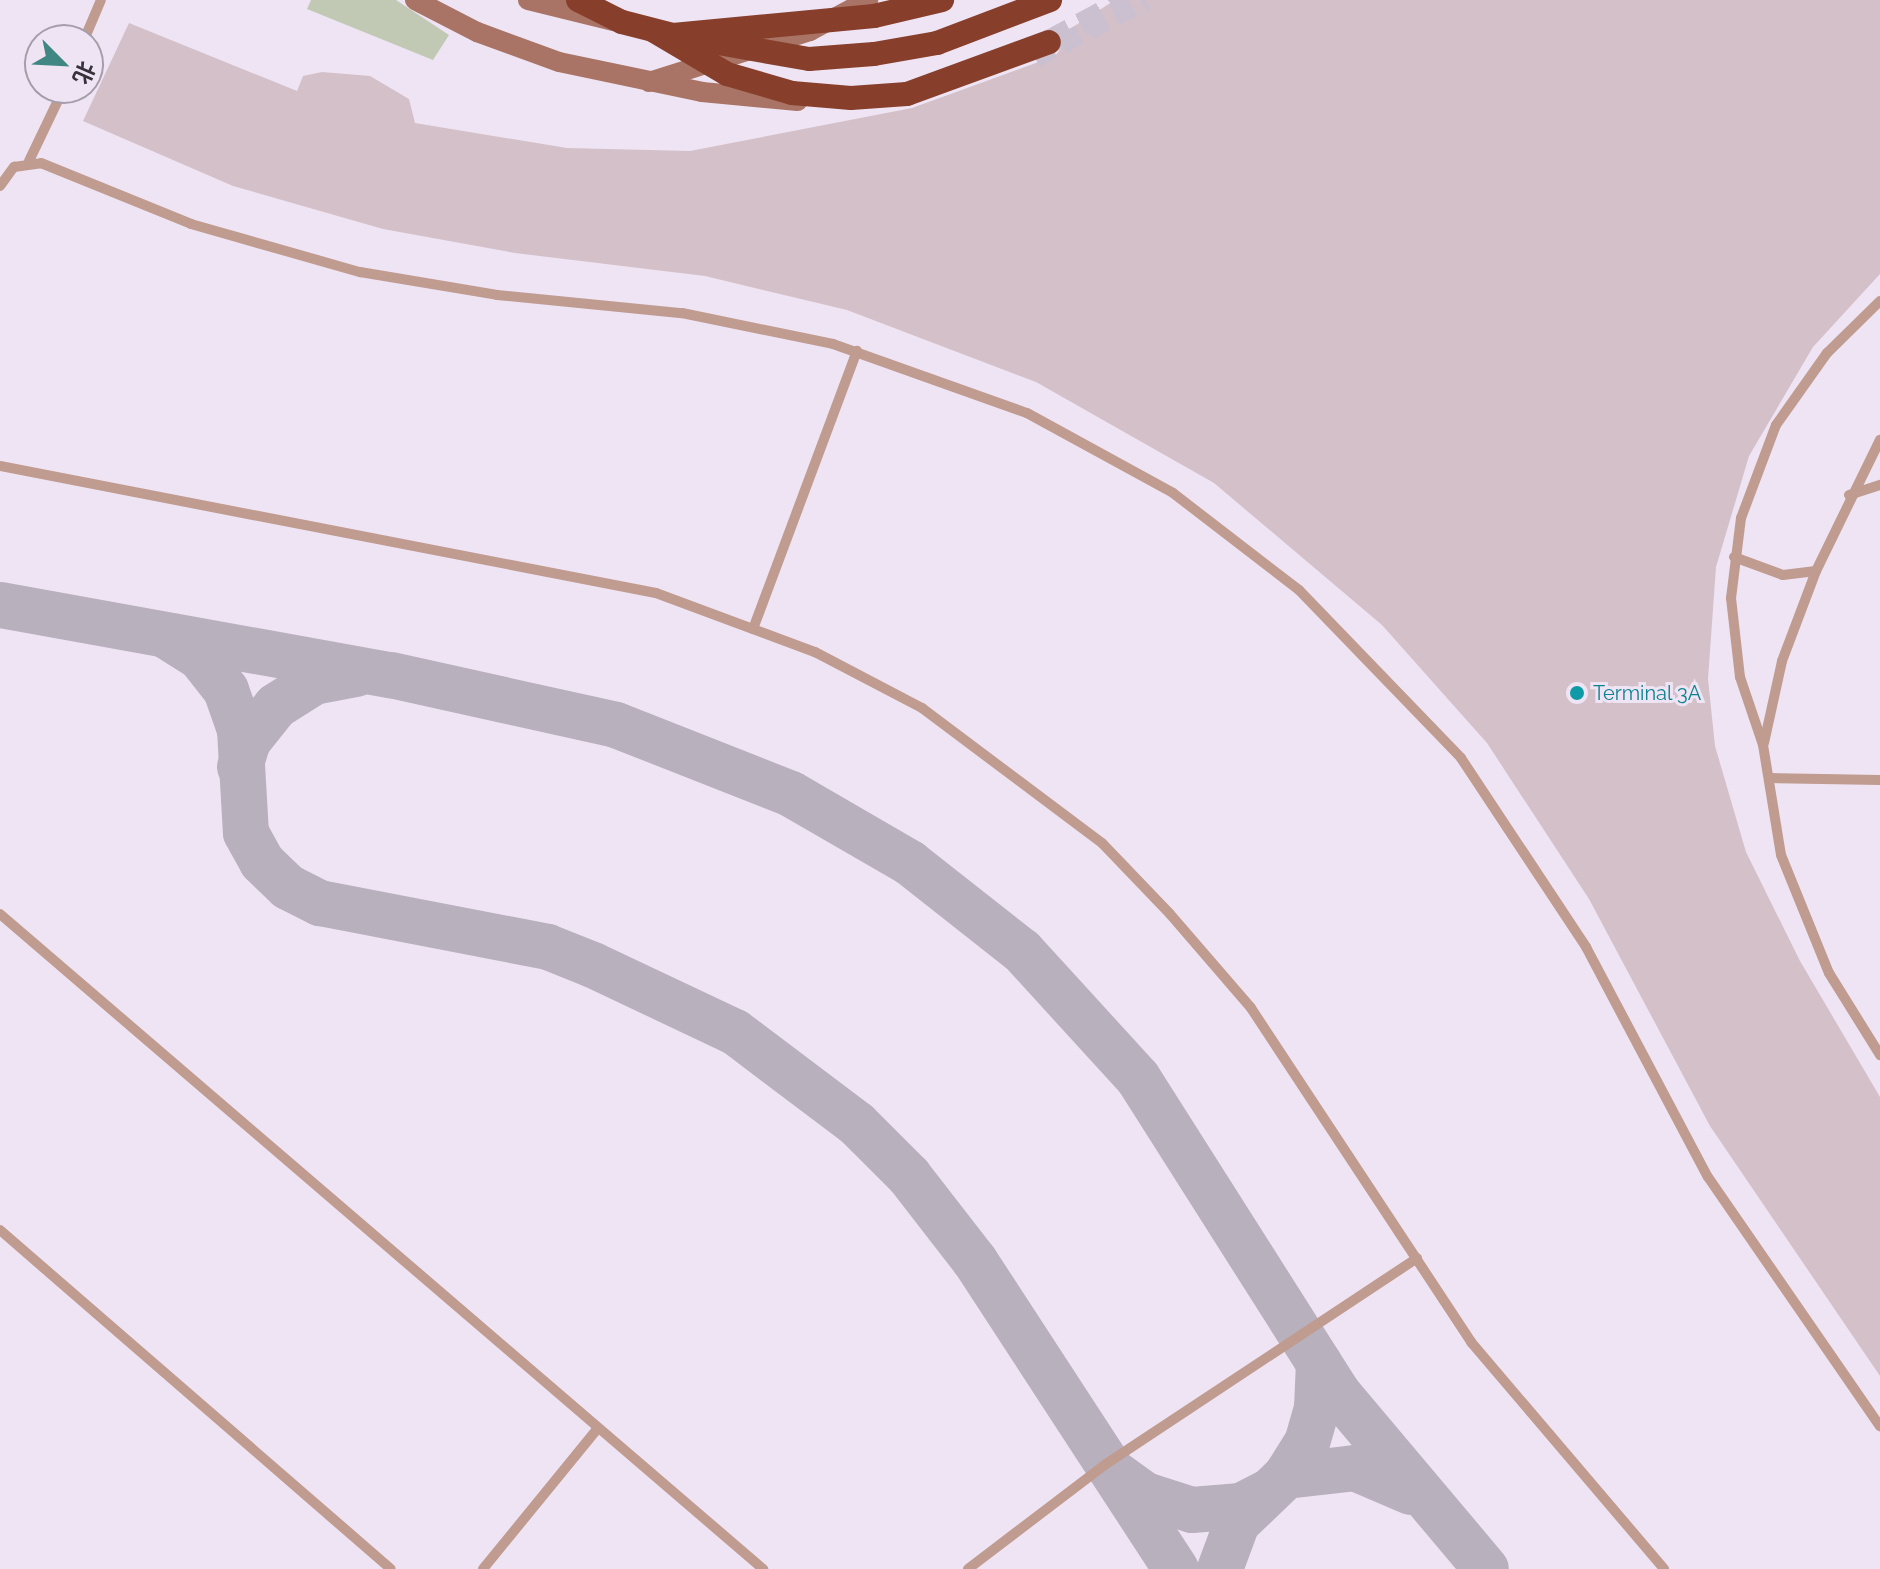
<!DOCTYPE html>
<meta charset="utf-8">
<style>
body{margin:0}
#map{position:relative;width:1880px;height:1569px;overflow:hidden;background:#efe4f4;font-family:Raleway,"Noto Sans SC",sans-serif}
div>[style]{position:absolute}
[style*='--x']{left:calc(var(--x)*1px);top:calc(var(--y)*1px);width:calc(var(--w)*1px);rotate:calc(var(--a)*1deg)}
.green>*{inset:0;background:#c1c9b4}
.taxiway>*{height:46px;margin:-23px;padding:0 23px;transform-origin:23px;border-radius:23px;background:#b9b0bd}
.building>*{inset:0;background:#d4c0c8}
.secondary-tunnel>*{height:20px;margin-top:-10px;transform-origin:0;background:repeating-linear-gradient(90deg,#cac0cf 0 20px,transparent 0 30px)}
.highway-tunnel>*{height:24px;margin-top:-12px;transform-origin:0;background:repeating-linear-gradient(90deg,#cac0cf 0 24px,transparent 0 36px)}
.lane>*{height:10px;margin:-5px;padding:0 5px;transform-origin:5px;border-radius:5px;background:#c09b90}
.secondary>*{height:20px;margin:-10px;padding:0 10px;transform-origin:10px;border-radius:10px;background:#a97465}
.highway>*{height:24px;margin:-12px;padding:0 12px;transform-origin:12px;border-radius:12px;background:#873f2b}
.highway-bridge>*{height:24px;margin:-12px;padding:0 12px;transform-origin:12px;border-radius:12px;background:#873f2b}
.dots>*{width:22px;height:22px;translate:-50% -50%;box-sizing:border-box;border:4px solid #efe4f4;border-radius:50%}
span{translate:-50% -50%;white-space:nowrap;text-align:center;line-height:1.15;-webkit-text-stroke:6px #efe4f4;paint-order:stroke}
.culture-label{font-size:20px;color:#0d838f}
.left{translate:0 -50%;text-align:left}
.north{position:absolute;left:24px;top:24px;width:80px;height:80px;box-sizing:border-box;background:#efe4f4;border:2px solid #a59da9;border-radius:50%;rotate:114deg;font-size:22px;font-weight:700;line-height:32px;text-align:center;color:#373239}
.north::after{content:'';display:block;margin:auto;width:28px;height:36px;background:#408783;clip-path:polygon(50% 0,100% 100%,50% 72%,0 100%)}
</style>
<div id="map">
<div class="green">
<div style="clip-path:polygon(311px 0,396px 0,449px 35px,433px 60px,307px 9px)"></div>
</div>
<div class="taxiway">
<div style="--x:0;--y:605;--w:397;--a:10.2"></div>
<div style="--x:391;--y:675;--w:230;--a:12.5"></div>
<div style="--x:616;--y:725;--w:188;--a:21.5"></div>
<div style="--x:791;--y:794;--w:138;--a:30.1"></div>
<div style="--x:910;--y:863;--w:142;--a:38.2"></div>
<div style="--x:1022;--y:951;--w:172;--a:47.6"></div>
<div style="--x:1138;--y:1078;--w:372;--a:57.6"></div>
<div style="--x:1337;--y:1392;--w:231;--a:49.9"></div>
<div style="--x:168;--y:637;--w:38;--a:32"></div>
<div style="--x:200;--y:657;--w:42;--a:51.8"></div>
<div style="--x:226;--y:690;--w:42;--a:70.7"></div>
<div style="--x:240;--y:730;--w:103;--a:86.7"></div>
<div style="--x:246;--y:833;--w:33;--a:61"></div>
<div style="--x:262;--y:862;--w:36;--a:44"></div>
<div style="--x:288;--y:887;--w:36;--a:27"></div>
<div style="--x:320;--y:903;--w:232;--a:10.9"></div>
<div style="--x:548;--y:947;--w:48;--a:21.8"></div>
<div style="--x:593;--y:965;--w:157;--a:25.3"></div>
<div style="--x:735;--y:1032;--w:153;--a:37"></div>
<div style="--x:857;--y:1124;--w:74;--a:45"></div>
<div style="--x:909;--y:1176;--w:108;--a:52.2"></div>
<div style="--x:975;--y:1261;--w:368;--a:56.9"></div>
<div style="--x:240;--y:767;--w:27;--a:-73"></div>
<div style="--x:248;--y:741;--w:45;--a:-51.3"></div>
<div style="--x:276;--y:706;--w:45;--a:-32.3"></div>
<div style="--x:314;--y:682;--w:43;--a:-10.8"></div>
<div style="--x:1116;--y:1474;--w:36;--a:36"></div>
<div style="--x:1145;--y:1495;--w:49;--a:17.7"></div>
<div style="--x:1192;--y:1510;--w:49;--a:-4.7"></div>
<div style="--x:1241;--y:1506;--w:29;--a:-27"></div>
<div style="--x:1286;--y:1476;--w:69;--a:-6.6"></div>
<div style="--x:1355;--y:1468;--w:61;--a:23.2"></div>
<div style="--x:1220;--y:1569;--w:49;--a:-69.7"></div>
<div style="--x:1237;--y:1523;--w:68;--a:-43.8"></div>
<div style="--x:1286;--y:1476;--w:39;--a:-58"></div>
<div style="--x:1307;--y:1443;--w:36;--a:-74"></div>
<div style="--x:1317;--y:1408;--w:45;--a:-87.5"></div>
</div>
<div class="building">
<div style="clip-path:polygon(1115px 0,1880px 0,1880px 274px,1813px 347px,1749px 456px,1716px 567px,1708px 679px,1715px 746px,1746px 852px,1800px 961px,1880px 1097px,1880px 1376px,1710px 1126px,1589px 899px,1487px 743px,1382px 625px,1214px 483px,1036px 382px,847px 310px,705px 276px,515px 253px,383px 229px,233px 186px,83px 121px,129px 23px,297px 91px,303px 76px,322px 72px,370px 76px,409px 99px,415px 123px,567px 148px,690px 151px,912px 108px,1055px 56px,1064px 45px,1062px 34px)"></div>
</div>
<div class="secondary-tunnel">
<div style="--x:1035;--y:58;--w:125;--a:-27.6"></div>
</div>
<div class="highway-tunnel">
<div style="--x:1049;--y:42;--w:89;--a:-28.3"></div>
</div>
<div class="lane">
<div style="--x:84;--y:40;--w:43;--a:-67"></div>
<div style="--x:29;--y:161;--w:81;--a:-64.4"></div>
<div style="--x:0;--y:186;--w:24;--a:-54"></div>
<div style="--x:14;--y:167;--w:27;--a:-8"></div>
<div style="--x:41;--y:163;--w:162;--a:22.1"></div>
<div style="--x:191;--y:224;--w:176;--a:15.9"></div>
<div style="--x:360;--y:272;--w:139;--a:9.5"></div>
<div style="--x:497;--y:295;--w:186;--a:5.6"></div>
<div style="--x:682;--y:313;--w:154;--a:11.6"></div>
<div style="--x:833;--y:344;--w:206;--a:19.6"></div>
<div style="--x:1027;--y:413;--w:166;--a:28.7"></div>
<div style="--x:1173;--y:493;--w:159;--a:37.6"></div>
<div style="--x:1299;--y:590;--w:233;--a:46"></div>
<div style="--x:1461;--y:758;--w:227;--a:56.5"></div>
<div style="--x:1586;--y:947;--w:260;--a:62.1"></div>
<div style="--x:1708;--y:1177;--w:303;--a:55.4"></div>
<div style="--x:1880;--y:301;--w:74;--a:135.5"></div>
<div style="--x:1827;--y:353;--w:88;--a:125.3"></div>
<div style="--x:1776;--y:425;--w:99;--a:110.6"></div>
<div style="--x:1741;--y:518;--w:81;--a:97.1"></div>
<div style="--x:1731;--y:598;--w:80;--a:83.5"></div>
<div style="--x:1740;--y:677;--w:72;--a:71.3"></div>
<div style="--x:1763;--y:745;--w:111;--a:80.7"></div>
<div style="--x:1781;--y:855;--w:127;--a:67.9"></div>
<div style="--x:1829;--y:973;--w:97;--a:58.1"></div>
<div style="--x:0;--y:466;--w:668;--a:10.96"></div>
<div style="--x:656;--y:593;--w:170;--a:20.4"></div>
<div style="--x:815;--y:652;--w:121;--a:27.6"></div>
<div style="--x:922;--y:708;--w:225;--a:36.9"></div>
<div style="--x:1102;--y:843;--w:98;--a:46.2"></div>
<div style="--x:1170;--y:914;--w:124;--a:49.2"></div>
<div style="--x:1251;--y:1008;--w:400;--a:56.6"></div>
<div style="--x:1471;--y:1342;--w:298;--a:49.6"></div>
<div style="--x:1849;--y:495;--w:33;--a:-18"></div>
<div style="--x:1734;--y:557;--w:52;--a:20.2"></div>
<div style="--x:1783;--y:575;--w:33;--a:-7"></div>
<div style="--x:753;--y:629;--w:297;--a:-69.5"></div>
<div style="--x:1764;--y:743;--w:84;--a:-77.6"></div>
<div style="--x:1782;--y:661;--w:96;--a:-69.3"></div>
<div style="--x:1816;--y:571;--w:146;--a:-64"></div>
<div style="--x:1769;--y:778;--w:111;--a:1"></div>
<div style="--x:0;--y:914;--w:1006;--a:40.64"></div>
<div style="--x:0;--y:1230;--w:517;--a:40.93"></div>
<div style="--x:483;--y:1569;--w:181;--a:-50.8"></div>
<div style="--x:968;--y:1569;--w:173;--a:-37.3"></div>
<div style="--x:1106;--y:1464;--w:373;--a:-33.5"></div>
</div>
<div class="secondary">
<div style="--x:415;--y:0;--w:70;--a:27.3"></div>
<div style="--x:477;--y:32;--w:87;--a:20.1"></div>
<div style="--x:559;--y:62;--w:146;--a:11.8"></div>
<div style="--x:702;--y:92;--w:96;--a:5.4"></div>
<div style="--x:528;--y:0;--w:88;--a:13.9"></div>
<div style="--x:649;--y:82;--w:169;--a:-17.6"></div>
<div style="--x:810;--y:31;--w:66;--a:-28.1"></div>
</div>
<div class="highway">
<div style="--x:578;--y:0;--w:49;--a:26.6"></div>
</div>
<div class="highway-bridge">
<div style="--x:622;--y:22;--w:53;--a:14.3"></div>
<div style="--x:673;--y:35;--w:202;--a:-5.4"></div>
<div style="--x:874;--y:16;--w:70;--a:-13.2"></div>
<div style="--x:654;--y:31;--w:85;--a:30.5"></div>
<div style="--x:727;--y:74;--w:68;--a:16.3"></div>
<div style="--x:792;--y:93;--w:59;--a:4.8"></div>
<div style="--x:851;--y:98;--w:56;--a:-4.1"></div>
<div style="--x:907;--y:94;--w:151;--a:-20.1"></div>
<div style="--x:673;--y:35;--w:138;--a:10"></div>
<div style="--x:809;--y:59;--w:65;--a:-4.4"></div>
<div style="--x:874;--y:54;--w:64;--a:-9.9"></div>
<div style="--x:937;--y:43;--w:121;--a:-20.8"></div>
</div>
<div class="dots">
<div style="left:1577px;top:693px;background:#0f9aa8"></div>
</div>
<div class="culture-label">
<span class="left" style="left:1593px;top:693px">Terminal 3A</span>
</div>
<div class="north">北</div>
</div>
